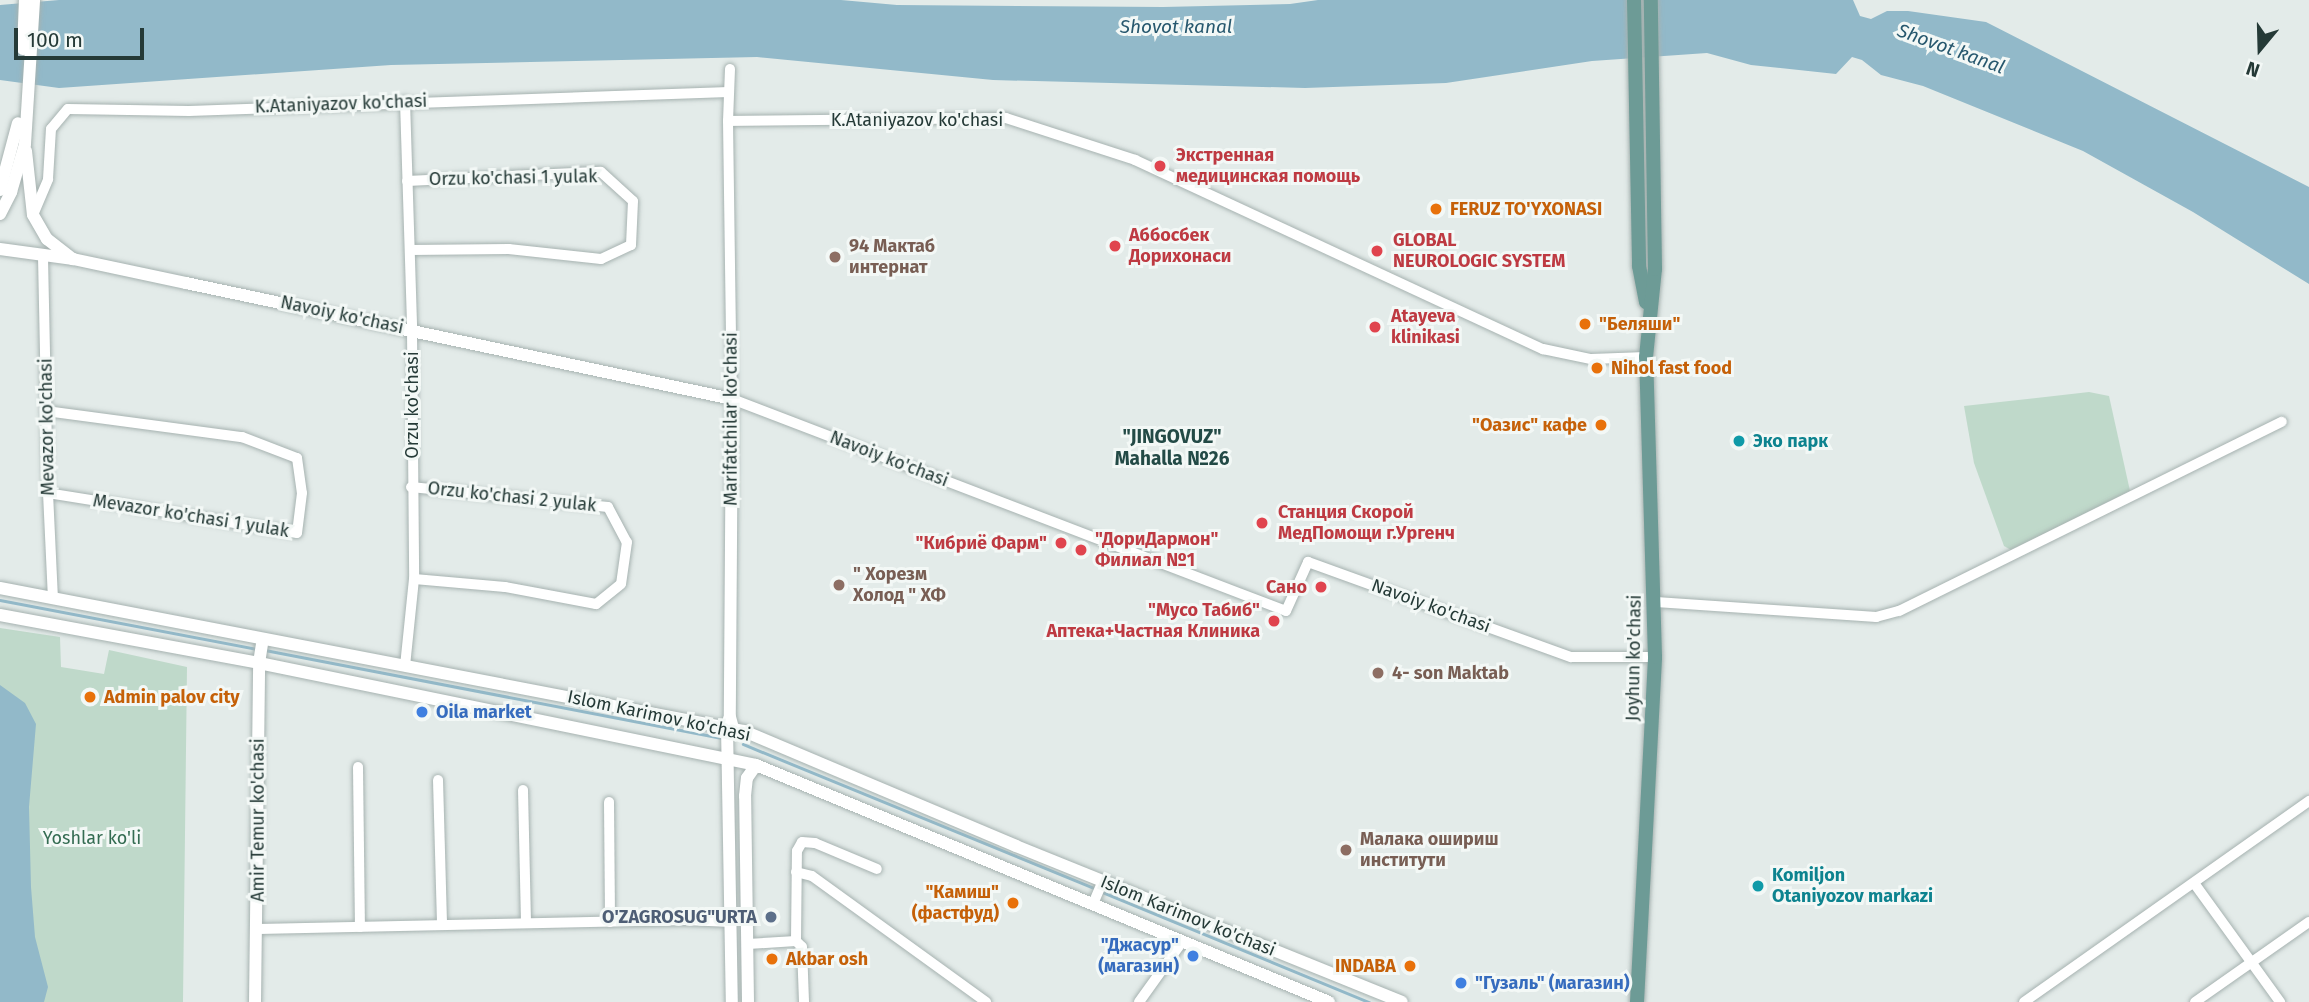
<!DOCTYPE html>
<meta charset="utf-8">
<style>
body{margin:0}
#map{position:relative;width:2309px;height:1002px;overflow:hidden;background:#e3ebe9;font-family:"Fira Sans",sans-serif}
div>[style]{position:absolute}
[style*='--x']{left:calc(var(--x)*1px);top:calc(var(--y)*1px);width:calc(var(--w)*1px);rotate:calc(var(--a)*1deg)}
.green>*{inset:0;background:#bfd9ca}
.water>*{inset:0;background:#92b9c9}
.stream>*{height:2.5px;margin:-1.25px;padding:0 1.25px;transform-origin:1.25px;border-radius:1.25px;background:#92b9c9}
.roads{filter:drop-shadow(0 0 2px #a6b2b0) drop-shadow(0 0 2px #a6b2b0)}
.street>*{height:10px;margin:-5px;padding:0 5px;transform-origin:5px;border-radius:5px;background:#fff}
.secondary>*{height:12px;margin:-6px;padding:0 6px;transform-origin:6px;border-radius:6px;background:#fff}
.primary>*{height:14px;margin:-7px;padding:0 7px;transform-origin:7px;border-radius:7px;background:#6d9b96}
.dots>*{width:19px;height:19px;translate:-50% -50%;box-sizing:border-box;border:4px solid #f3f8f6;border-radius:50%}
span{translate:-50% -50%;white-space:nowrap;text-align:center;line-height:1.15;-webkit-text-stroke:6px #f3f8f6;paint-order:stroke}
.street-label{font-size:18px;color:#253a37}
.health-label{font-size:18px;color:#be3a42;font-weight:700}
.left{translate:0 -50%;text-align:left}
.right{translate:-100% -50%;text-align:right}
.food-label{font-size:18px;color:#c56008;font-weight:700}
.education-label{font-size:18px;color:#785e54;font-weight:700}
.culture-label{font-size:18px;color:#0d838f;font-weight:700}
.shop-label{font-size:18px;color:#366cbe;font-weight:700}
.park-label{font-size:18px;color:#346c52}
.service-label{font-size:18px;color:#4e5e75;font-weight:700}
.water-label{font-size:19px;color:#27586e;font-style:italic}
.neighbourhood-label{font-size:19px;color:#234a46;font-weight:700}
.north{position:absolute;left:2225px;top:14px;width:70px;height:70px;-webkit-text-stroke:5px #f3f8f6;paint-order:stroke;rotate:199deg;font-size:19px;font-weight:700;line-height:28px;text-align:center;color:#253a37}
.north::after{content:'';display:block;margin:auto;width:24px;height:32px;background:#253a37;clip-path:polygon(50% 0,100% 100%,50% 72%,0 100%)}
.scale{position:absolute;left:14px;top:28px;width:130px;height:32px;box-sizing:border-box;border:4px solid #253a37;border-top:0;padding-left:9px;font-size:21px;line-height:24px;white-space:nowrap;color:#253a37;-webkit-text-stroke:5px #f3f8f6;paint-order:stroke}
</style>
<div id="map">
<div class="green">
<div style="clip-path:polygon(2089px 392px,2109px 396px,2130px 491px,2011px 550px,2004px 546px,1974px 463px,1964px 406px)"></div>
<div style="clip-path:polygon(0 628px,60px 637px,61px 667px,104px 674px,109px 650px,187px 667px,183px 1002px,0 1002px)"></div>
</div>
<div class="water">
<div style="clip-path:polygon(59px 0,841px 0,897px 5px,1163px 7px,1290px 4px,1318px 0,1853px 0,1860px 16px,1871px 19px,1887px 11px,1908px 11px,1986px 22px,2309px 187px,2309px 284px,2193px 212px,2083px 151px,1923px 86px,1881px 75px,1862px 60px,1852px 57px,1836px 74px,1751px 65px,1707px 53px,1592px 61px,1446px 83px,1305px 88px,993px 80px,757px 57px,391px 65px,59px 88px,0 80px,0 5px)"></div>
<div style="clip-path:polygon(0 685px,25px 703px,36px 724px,29px 807px,31px 887px,35px 937px,48px 987px,44px 1002px,0 1002px)"></div>
</div>
<div class="stream">
<div style="--x:0;--y:600;--w:263;--a:10.8"></div>
<div style="--x:265;--y:650;--w:465;--a:10.9"></div>
<div style="--x:743;--y:744;--w:382;--a:22.3"></div>
<div style="--x:1102;--y:892;--w:289;--a:22.4"></div>
</div>
<div class="roads">
<div class="street">
<div style="--x:730;--y:69;--w:52;--a:92.2"></div>
<div style="--x:728;--y:121;--w:278;--a:89.2"></div>
<div style="--x:732;--y:399;--w:593;--a:20.94"></div>
<div style="--x:1286;--y:611;--w:54;--a:-65.8"></div>
<div style="--x:1308;--y:562;--w:280;--a:19.9"></div>
<div style="--x:1571;--y:657;--w:84;--a:0"></div>
<div style="--x:405;--y:101;--w:229;--a:88.2"></div>
<div style="--x:412;--y:330;--w:249;--a:89.5"></div>
<div style="--x:414;--y:579;--w:87;--a:95.9"></div>
<div style="--x:728;--y:121;--w:278;--a:-0.6"></div>
<div style="--x:1006;--y:118;--w:136;--a:18"></div>
<div style="--x:1135;--y:160;--w:450;--a:24.9"></div>
<div style="--x:1543;--y:349;--w:49;--a:11.8"></div>
<div style="--x:1591;--y:359;--w:55;--a:-2.1"></div>
<div style="--x:407;--y:181;--w:194;--a:-2.7"></div>
<div style="--x:601;--y:172;--w:43;--a:42.2"></div>
<div style="--x:633;--y:201;--w:44;--a:92.6"></div>
<div style="--x:631;--y:245;--w:33;--a:155"></div>
<div style="--x:601;--y:259;--w:93;--a:-173.8"></div>
<div style="--x:509;--y:249;--w:99;--a:179.4"></div>
<div style="--x:33;--y:215;--w:39;--a:-67"></div>
<div style="--x:48;--y:179;--w:50;--a:-86.6"></div>
<div style="--x:51;--y:129;--w:26;--a:-50"></div>
<div style="--x:68;--y:109;--w:121;--a:0.9"></div>
<div style="--x:189;--y:111;--w:540;--a:-2.02"></div>
<div style="--x:43;--y:257;--w:236;--a:88.8"></div>
<div style="--x:48;--y:493;--w:105;--a:87.3"></div>
<div style="--x:46;--y:411;--w:198;--a:7.6"></div>
<div style="--x:242;--y:437;--w:59;--a:20.9"></div>
<div style="--x:297;--y:458;--w:35;--a:82"></div>
<div style="--x:302;--y:493;--w:40;--a:97.1"></div>
<div style="--x:297;--y:533;--w:252;--a:-170.9"></div>
<div style="--x:411;--y:487;--w:198;--a:5.8"></div>
<div style="--x:608;--y:507;--w:40;--a:62"></div>
<div style="--x:627;--y:542;--w:42;--a:98.1"></div>
<div style="--x:621;--y:584;--w:32;--a:141"></div>
<div style="--x:596;--y:604;--w:93;--a:-169.4"></div>
<div style="--x:505;--y:587;--w:91;--a:-175"></div>
<div style="--x:1656;--y:602;--w:221;--a:3.9"></div>
<div style="--x:1876;--y:617;--w:24;--a:-15"></div>
<div style="--x:1899;--y:611;--w:427;--a:-26.3"></div>
<div style="--x:358;--y:767;--w:160;--a:89.3"></div>
<div style="--x:438;--y:780;--w:145;--a:88.4"></div>
<div style="--x:523;--y:790;--w:133;--a:88.7"></div>
<div style="--x:609;--y:802;--w:120;--a:89.5"></div>
<div style="--x:796;--y:872;--w:16;--a:14"></div>
<div style="--x:812;--y:876;--w:215;--a:35.9"></div>
<div style="--x:2194;--y:883;--w:147;--a:54.1"></div>
<div style="--x:1093;--y:904;--w:25;--a:-67"></div>
<div style="--x:258;--y:929;--w:427;--a:-1.2"></div>
<div style="--x:685;--y:920;--w:47;--a:2.4"></div>
<div style="--x:796;--y:941;--w:8;--a:45"></div>
<div style="--x:802;--y:947;--w:55;--a:87.9"></div>
<div style="--x:748;--y:944;--w:48;--a:-3.6"></div>
<div style="--x:796;--y:941;--w:90;--a:-89.4"></div>
<div style="--x:797;--y:851;--w:10;--a:-61"></div>
<div style="--x:802;--y:842;--w:13;--a:4"></div>
<div style="--x:815;--y:843;--w:67;--a:22.8"></div>
<div style="--x:1139;--y:1002;--w:74;--a:-54.4"></div>
<div style="--x:2024;--y:1002;--w:349;--a:-35.2"></div>
<div style="--x:2195;--y:1002;--w:139;--a:-35.1"></div>
</div>
<div class="secondary">
<div style="--x:23;--y:49;--w:49;--a:-87.7"></div>
<div style="--x:26;--y:151;--w:64;--a:83.8"></div>
<div style="--x:33;--y:215;--w:28;--a:60"></div>
<div style="--x:47;--y:239;--w:33;--a:38"></div>
<div style="--x:0;--y:190;--w:69;--a:-75"></div>
<div style="--x:0;--y:214;--w:25;--a:-63"></div>
<div style="--x:11;--y:192;--w:50;--a:-73.7"></div>
<div style="--x:25;--y:144;--w:144;--a:-86.4"></div>
<div style="--x:0;--y:249;--w:74;--a:7.8"></div>
<div style="--x:73;--y:259;--w:116;--a:12"></div>
<div style="--x:186;--y:283;--w:558;--a:11.99"></div>
<div style="--x:732;--y:399;--w:318;--a:90.4"></div>
<div style="--x:730;--y:717;--w:11;--a:75"></div>
<div style="--x:0;--y:588;--w:758;--a:10.88"></div>
<div style="--x:744;--y:731;--w:295;--a:22.9"></div>
<div style="--x:1016;--y:846;--w:416;--a:22"></div>
<div style="--x:0;--y:615;--w:263;--a:10.5"></div>
<div style="--x:259;--y:663;--w:507;--a:11.6"></div>
<div style="--x:756;--y:765;--w:620;--a:22.47"></div>
<div style="--x:729;--y:719;--w:8;--a:104"></div>
<div style="--x:727;--y:727;--w:275;--a:89"></div>
<div style="--x:255;--y:1002;--w:339;--a:-89.3"></div>
<div style="--x:259;--y:663;--w:24;--a:-81"></div>
<div style="--x:748;--y:1002;--w:206;--a:-90.8"></div>
<div style="--x:745;--y:796;--w:18;--a:-84"></div>
<div style="--x:747;--y:778;--w:16;--a:-55"></div>
</div>
<div class="primary">
<div style="--x:1634;--y:0;--w:266;--a:88.9"></div>
<div style="--x:1639;--y:266;--w:37;--a:79"></div>
<div style="--x:1637;--y:1002;--w:345;--a:-87"></div>
<div style="--x:1655;--y:657;--w:300;--a:-91.7"></div>
<div style="--x:1646;--y:357;--w:88;--a:-84.2"></div>
<div style="--x:1655;--y:269;--w:269;--a:-90.9"></div>
</div>
</div>
<div class="dots">
<div style="left:1160px;top:166px;background:#e0444e"></div>
<div style="left:1436px;top:209px;background:#e8710a"></div>
<div style="left:1115px;top:246px;background:#e0444e"></div>
<div style="left:1377px;top:251px;background:#e0444e"></div>
<div style="left:835px;top:257px;background:#8d6e63"></div>
<div style="left:1585px;top:324px;background:#e8710a"></div>
<div style="left:1375px;top:327px;background:#e0444e"></div>
<div style="left:1597px;top:368px;background:#e8710a"></div>
<div style="left:1601px;top:425px;background:#e8710a"></div>
<div style="left:1739px;top:441px;background:#0f9aa8"></div>
<div style="left:1262px;top:523px;background:#e0444e"></div>
<div style="left:1061px;top:543px;background:#e0444e"></div>
<div style="left:1081px;top:550px;background:#e0444e"></div>
<div style="left:839px;top:585px;background:#8d6e63"></div>
<div style="left:1321px;top:587px;background:#e0444e"></div>
<div style="left:1274px;top:621px;background:#e0444e"></div>
<div style="left:1378px;top:673px;background:#8d6e63"></div>
<div style="left:90px;top:697px;background:#e8710a"></div>
<div style="left:422px;top:712px;background:#3f7fe0"></div>
<div style="left:1346px;top:850px;background:#8d6e63"></div>
<div style="left:1758px;top:886px;background:#0f9aa8"></div>
<div style="left:1013px;top:903px;background:#e8710a"></div>
<div style="left:771px;top:917px;background:#5c6f8a"></div>
<div style="left:1193px;top:956px;background:#3f7fe0"></div>
<div style="left:772px;top:959px;background:#e8710a"></div>
<div style="left:1410px;top:966px;background:#e8710a"></div>
<div style="left:1461px;top:983px;background:#3f7fe0"></div>
</div>
<div class="street-label">
<span style="left:341px;top:104px;rotate:-2deg">K.Ataniyazov ko'chasi</span>
<span style="left:917px;top:120px">K.Ataniyazov ko'chasi</span>
<span style="left:513px;top:178px;rotate:-1deg">Orzu ko'chasi 1 yulak</span>
<span style="left:342px;top:315px;rotate:12deg">Navoiy ko'chasi</span>
<span style="left:412px;top:405px;rotate:-90deg">Orzu ko'chasi</span>
<span style="left:731px;top:419px;rotate:-90deg">Marifatchilar ko'chasi</span>
<span style="left:47px;top:427px;rotate:-91deg">Mevazor ko'chasi</span>
<span style="left:889px;top:459px;rotate:21deg">Navoiy ko'chasi</span>
<span style="left:512px;top:497px;rotate:6deg">Orzu ko'chasi 2 yulak</span>
<span style="left:191px;top:516px;rotate:9deg">Mevazor ko'chasi 1 yulak</span>
<span style="left:1431px;top:606px;rotate:20deg">Navoiy ko'chasi</span>
<span style="left:1634px;top:658px;rotate:-89deg">Joyhun ko'chasi</span>
<span style="left:659px;top:716px;rotate:12deg">Islom Karimov ko'chasi</span>
<span style="left:258px;top:820px;rotate:-90deg">Amir Temur ko'chasi</span>
<span style="left:1188px;top:916px;rotate:22deg">Islom Karimov ko'chasi</span>
</div>
<div class="health-label">
<span class="left" style="left:1176px;top:166px">Экстренная<br>медицинская помощь</span>
<span class="left" style="left:1129px;top:246px">Аббосбек<br>Дорихонаси</span>
<span class="left" style="left:1393px;top:251px">GLOBAL<br>NEUROLOGIC SYSTEM</span>
<span class="left" style="left:1391px;top:327px">Atayeva<br>klinikasi</span>
<span class="left" style="left:1278px;top:523px">Станция Скорой<br>МедПомощи г.Ургенч</span>
<span class="left" style="left:1095px;top:550px">"ДориДармон"<br>Филиал №1</span>
<span class="right" style="left:1047px;top:543px">"Кибриё Фарм"</span>
<span class="right" style="left:1307px;top:587px">Сано</span>
<span class="right" style="left:1260px;top:621px">"Мусо Табиб"<br>Аптека+Частная Клиника</span>
</div>
<div class="food-label">
<span class="left" style="left:1450px;top:209px">FERUZ TO'YXONASI</span>
<span class="left" style="left:1599px;top:324px">"Беляши"</span>
<span class="left" style="left:1611px;top:368px">Nihol fast food</span>
<span class="right" style="left:1587px;top:425px">"Оазис" кафе</span>
<span class="left" style="left:104px;top:697px">Admin palov city</span>
<span class="right" style="left:999px;top:903px">"Камиш"<br>(фастфуд)</span>
<span class="left" style="left:786px;top:959px">Akbar osh</span>
<span class="right" style="left:1396px;top:966px">INDABA</span>
</div>
<div class="education-label">
<span class="left" style="left:849px;top:257px">94 Мактаб<br>интернат</span>
<span class="left" style="left:853px;top:585px">" Хорезм<br>Холод " ХФ</span>
<span class="left" style="left:1392px;top:673px">4- son Maktab</span>
<span class="left" style="left:1360px;top:850px">Малака ошириш<br>институти</span>
</div>
<div class="culture-label">
<span class="left" style="left:1753px;top:441px">Эко парк</span>
<span class="left" style="left:1772px;top:886px">Komiljon<br>Otaniyozov markazi</span>
</div>
<div class="shop-label">
<span class="left" style="left:436px;top:712px">Oila market</span>
<span class="right" style="left:1179px;top:956px">"Джасур"<br>(магазин)</span>
<span class="left" style="left:1475px;top:983px">"Гузаль" (магазин)</span>
</div>
<div class="park-label">
<span style="left:92px;top:838px">Yoshlar ko'li</span>
</div>
<div class="service-label">
<span class="right" style="left:757px;top:917px">O'ZAGROSUG"URTA</span>
</div>
<div class="water-label">
<span style="left:1176px;top:27px">Shovot kanal</span>
<span style="left:1951px;top:49px;rotate:20deg">Shovot kanal</span>
</div>
<div class="neighbourhood-label">
<span style="left:1172px;top:448px">"JINGOVUZ"<br>Mahalla №26</span>
</div>
<div class="north">N</div>
<div class="scale">100 m</div>
</div>
